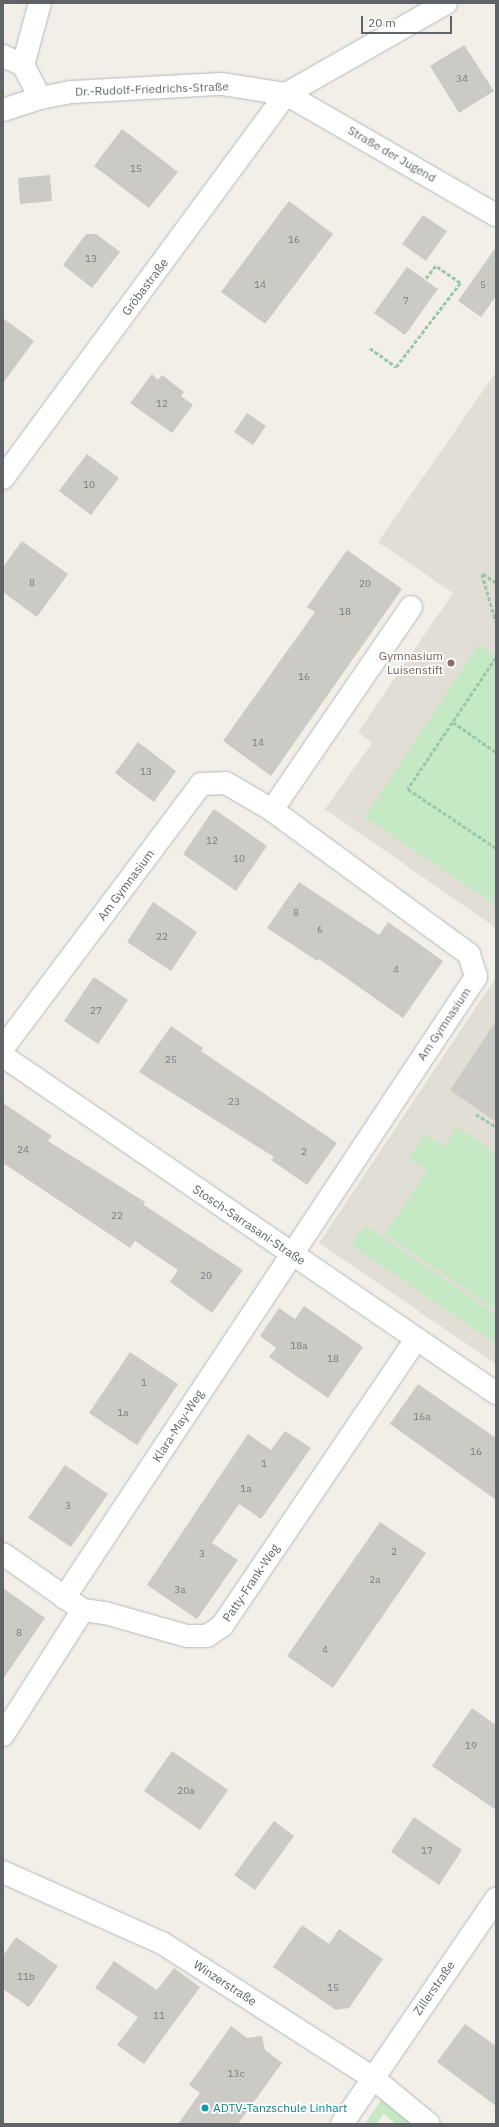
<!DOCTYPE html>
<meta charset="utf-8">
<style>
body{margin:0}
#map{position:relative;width:499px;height:2127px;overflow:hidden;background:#f1efe8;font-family:"IBM Plex Sans",sans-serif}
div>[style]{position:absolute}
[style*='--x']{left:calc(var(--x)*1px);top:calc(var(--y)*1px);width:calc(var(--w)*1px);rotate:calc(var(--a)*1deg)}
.education>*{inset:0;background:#e1ded6}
.green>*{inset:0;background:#c5e8c5}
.building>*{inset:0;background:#cccac5}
.path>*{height:2.5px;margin-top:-1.25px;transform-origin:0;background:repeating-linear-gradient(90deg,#9cc7a9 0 4px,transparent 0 6px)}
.roads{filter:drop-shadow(0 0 1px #b5b8bc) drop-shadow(0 0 1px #b5b8bc)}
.minor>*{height:22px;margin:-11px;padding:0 11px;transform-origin:11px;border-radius:11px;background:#fff}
.dots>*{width:11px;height:11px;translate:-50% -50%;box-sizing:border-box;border:2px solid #fff;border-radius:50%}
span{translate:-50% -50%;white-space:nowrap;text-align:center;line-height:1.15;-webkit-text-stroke:3.5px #fff;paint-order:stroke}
.number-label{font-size:10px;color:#7a7d7f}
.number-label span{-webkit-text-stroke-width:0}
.street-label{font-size:12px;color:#5f6368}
.education-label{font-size:12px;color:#785e54}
.right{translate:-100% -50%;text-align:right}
.culture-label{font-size:12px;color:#0d838f}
.left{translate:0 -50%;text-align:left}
.frame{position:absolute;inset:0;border:4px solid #5f6368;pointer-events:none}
.scale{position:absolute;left:361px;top:16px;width:91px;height:18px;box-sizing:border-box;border:2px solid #5f6368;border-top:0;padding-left:5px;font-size:12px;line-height:14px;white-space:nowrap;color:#5f6368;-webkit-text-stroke:3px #fff;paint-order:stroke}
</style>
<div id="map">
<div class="education">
<div style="clip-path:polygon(496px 372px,496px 928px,325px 809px,372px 743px,358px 732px,453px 593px,378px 542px)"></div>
<div style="clip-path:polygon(496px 977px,496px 1364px,319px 1243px)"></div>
</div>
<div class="green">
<div style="clip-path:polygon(479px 644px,496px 656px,496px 905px,365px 817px)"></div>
<div style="clip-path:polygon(458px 1127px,496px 1153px,496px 1310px,385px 1234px,428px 1171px,409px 1158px,425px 1134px,444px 1147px)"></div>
<div style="clip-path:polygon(365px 1225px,496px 1315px,496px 1344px,352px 1245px)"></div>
<div style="clip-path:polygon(382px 2099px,412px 2124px,396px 2124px,384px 2114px,376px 2124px,365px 2124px)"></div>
</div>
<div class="building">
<div style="clip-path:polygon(464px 45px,494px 91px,459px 113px,430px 66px)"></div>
<div style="clip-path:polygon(122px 129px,178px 172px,149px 208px,94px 166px)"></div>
<div style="clip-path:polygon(50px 175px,52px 201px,20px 204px,18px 178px)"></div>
<div style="clip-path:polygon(289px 201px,333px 234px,265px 324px,221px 292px)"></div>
<div style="clip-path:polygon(423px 215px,447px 231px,426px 261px,402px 244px)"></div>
<div style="clip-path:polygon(86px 234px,96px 234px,120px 252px,92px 288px,63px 265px)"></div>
<div style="clip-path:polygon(496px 247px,496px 296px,481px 317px,458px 301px)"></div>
<div style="clip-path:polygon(407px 267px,438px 289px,405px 335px,374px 313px)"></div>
<div style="clip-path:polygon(3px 318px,34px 341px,3px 383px)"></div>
<div style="clip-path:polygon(152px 374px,158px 380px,162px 375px,184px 392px,181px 396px,193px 405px,172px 433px,130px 403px)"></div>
<div style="clip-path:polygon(247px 413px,266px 426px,253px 445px,234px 432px)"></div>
<div style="clip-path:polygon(87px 454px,119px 478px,91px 515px,59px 491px)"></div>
<div style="clip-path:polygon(22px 541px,68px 574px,37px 617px,3px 592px,3px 567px)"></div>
<div style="clip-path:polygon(347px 550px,402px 589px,271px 776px,223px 741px,315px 612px,307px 607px)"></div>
<div style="clip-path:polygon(138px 742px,176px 771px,154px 802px,115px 773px)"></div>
<div style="clip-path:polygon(214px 809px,267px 846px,236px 891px,183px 854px)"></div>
<div style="clip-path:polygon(299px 882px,379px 935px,388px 922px,443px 961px,403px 1018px,319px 959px,317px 961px,267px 928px)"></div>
<div style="clip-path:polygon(153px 902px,197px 932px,171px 971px,127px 942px)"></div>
<div style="clip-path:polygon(94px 977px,128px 1000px,98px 1044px,64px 1021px)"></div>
<div style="clip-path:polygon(496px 1021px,496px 1122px,450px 1090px)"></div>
<div style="clip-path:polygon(171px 1026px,203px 1048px,201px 1051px,337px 1143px,307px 1185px,271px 1160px,274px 1157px,139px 1072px)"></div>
<div style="clip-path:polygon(3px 1103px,52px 1136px,48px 1141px,145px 1202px,144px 1205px,243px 1270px,212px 1313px,170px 1282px,178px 1270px,135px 1241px,130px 1248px,3px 1163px)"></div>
<div style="clip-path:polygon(304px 1306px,363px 1347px,328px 1398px,269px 1357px,276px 1348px,260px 1336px,279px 1308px,295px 1319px)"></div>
<div style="clip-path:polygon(130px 1352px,178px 1384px,137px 1445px,89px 1413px)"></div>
<div style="clip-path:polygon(418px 1384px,496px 1438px,496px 1500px,390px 1424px)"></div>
<div style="clip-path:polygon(285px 1431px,311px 1448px,261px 1519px,239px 1504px,212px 1543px,238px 1560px,197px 1619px,147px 1585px,248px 1434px,271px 1450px)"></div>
<div style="clip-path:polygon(65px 1465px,108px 1494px,71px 1547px,28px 1518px)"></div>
<div style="clip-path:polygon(380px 1522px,426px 1553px,333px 1688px,287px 1656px)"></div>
<div style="clip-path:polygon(3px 1588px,45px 1618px,3px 1679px)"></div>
<div style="clip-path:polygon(472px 1708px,496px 1725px,496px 1810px,432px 1766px)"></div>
<div style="clip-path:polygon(172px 1751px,228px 1790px,200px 1830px,144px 1791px)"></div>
<div style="clip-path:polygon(414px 1817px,462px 1850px,439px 1885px,391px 1852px)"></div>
<div style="clip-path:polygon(274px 1821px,294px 1836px,255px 1890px,234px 1875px)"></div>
<div style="clip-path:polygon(302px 1925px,329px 1944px,339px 1929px,383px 1959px,349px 2008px,336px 2010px,273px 1967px)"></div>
<div style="clip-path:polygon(16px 1937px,58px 1966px,29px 2007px,3px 1989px,3px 1956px)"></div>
<div style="clip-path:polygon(114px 1961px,157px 1990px,174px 1968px,200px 1987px,144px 2064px,117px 2045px,138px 2017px,95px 1988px)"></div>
<div style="clip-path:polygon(465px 2024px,496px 2046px,496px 2106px,437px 2062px)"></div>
<div style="clip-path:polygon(231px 2026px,247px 2038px,262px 2036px,265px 2050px,282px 2063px,238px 2124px,178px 2124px,200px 2093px,189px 2085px)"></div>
</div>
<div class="path">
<div style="--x:370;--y:348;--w:32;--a:36"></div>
<div style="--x:396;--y:367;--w:106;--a:-52.7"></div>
<div style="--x:460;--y:283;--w:29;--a:-145"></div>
<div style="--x:436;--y:266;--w:18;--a:128"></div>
<div style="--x:496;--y:583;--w:17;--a:-147"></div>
<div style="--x:482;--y:574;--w:50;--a:73.7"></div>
<div style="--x:496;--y:658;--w:158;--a:123.9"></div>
<div style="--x:408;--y:789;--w:106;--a:33.8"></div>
<div style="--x:453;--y:722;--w:52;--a:34.9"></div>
<div style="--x:476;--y:1114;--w:24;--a:33"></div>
</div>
<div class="roads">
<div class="minor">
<div style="--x:3;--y:56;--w:22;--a:24"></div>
<div style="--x:286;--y:94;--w:242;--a:30"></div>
<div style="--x:40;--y:98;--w:37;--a:-117"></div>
<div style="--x:23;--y:65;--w:64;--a:-74.7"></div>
<div style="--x:3;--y:110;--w:39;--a:-18"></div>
<div style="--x:40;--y:98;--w:33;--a:-11"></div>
<div style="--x:72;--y:92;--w:150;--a:-3.1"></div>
<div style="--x:222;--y:84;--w:65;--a:8.9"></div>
<div style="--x:286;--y:94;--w:184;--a:-29.6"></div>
<div style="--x:3;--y:478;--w:477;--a:-53.6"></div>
<div style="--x:272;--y:810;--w:246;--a:-55.6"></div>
<div style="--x:3;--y:1048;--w:330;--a:-53.1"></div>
<div style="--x:201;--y:784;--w:25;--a:-2"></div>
<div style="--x:226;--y:783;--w:53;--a:30.4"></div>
<div style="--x:272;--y:810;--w:244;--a:36.2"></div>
<div style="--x:469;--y:954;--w:24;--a:73"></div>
<div style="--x:476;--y:977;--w:745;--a:123.56"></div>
<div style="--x:3;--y:1056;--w:597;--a:34.36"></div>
<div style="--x:3;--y:1554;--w:98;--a:35"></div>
<div style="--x:83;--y:1610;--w:22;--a:8"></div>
<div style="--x:105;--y:1613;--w:85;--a:15.7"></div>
<div style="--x:187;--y:1636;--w:20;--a:0"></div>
<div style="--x:207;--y:1636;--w:18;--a:-34"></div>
<div style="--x:222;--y:1626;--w:346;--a:-55.9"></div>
<div style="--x:3;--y:1735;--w:148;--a:-57.4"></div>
<div style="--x:3;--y:1872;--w:174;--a:24.1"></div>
<div style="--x:162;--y:1943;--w:250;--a:32.6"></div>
<div style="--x:373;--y:2078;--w:72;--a:39.4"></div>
<div style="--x:342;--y:2124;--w:273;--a:-55.6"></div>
</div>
</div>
<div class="dots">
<div style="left:451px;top:663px;background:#8d6e63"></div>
<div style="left:205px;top:2108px;background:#0f9aa8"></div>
</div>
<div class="number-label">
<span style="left:462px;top:79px">34</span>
<span style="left:136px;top:169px">15</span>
<span style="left:294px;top:240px">16</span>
<span style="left:91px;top:259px">13</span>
<span style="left:260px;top:285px">14</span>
<span style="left:483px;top:285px">5</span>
<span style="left:406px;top:301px">7</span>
<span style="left:162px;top:404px">12</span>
<span style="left:89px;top:485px">10</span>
<span style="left:32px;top:583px">8</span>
<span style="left:365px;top:584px">20</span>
<span style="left:345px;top:612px">18</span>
<span style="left:304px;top:677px">16</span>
<span style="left:258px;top:743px">14</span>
<span style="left:146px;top:772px">13</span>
<span style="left:212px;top:841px">12</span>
<span style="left:239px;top:859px">10</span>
<span style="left:296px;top:913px">8</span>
<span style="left:320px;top:930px">6</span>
<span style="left:162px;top:937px">22</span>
<span style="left:396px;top:970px">4</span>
<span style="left:96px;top:1011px">27</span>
<span style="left:171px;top:1060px">25</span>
<span style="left:234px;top:1102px">23</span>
<span style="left:23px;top:1150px">24</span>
<span style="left:304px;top:1152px">2</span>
<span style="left:117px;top:1216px">22</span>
<span style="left:206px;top:1276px">20</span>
<span style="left:299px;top:1346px">18a</span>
<span style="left:333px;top:1359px">18</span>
<span style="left:144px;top:1383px">1</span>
<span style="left:123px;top:1413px">1a</span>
<span style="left:422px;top:1417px">16a</span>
<span style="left:476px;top:1452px">16</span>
<span style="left:264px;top:1464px">1</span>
<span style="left:246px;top:1489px">1a</span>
<span style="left:68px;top:1506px">3</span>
<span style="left:394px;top:1552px">2</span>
<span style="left:202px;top:1554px">3</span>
<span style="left:375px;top:1580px">2a</span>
<span style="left:180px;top:1590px">3a</span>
<span style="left:19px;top:1633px">8</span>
<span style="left:325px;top:1650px">4</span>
<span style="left:471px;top:1746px">19</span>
<span style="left:186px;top:1791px">20a</span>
<span style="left:427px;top:1851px">17</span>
<span style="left:26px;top:1977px">11b</span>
<span style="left:333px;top:1988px">15</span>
<span style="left:159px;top:2016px">11</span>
<span style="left:236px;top:2074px">13c</span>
</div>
<div class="street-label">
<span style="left:152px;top:89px;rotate:-2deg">Dr.-Rudolf-Friedrichs-Straße</span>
<span style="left:392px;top:154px;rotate:30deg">Straße der Jugend</span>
<span style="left:145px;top:287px;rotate:-53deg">Gröbastraße</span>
<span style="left:126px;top:885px;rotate:-53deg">Am Gymnasium</span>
<span style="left:444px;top:1024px;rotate:-56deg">Am Gymnasium</span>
<span style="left:249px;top:1225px;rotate:34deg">Stosch-Sarrasani-Straße</span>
<span style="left:178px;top:1426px;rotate:-57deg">Klara-May-Weg</span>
<span style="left:251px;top:1583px;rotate:-56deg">Patty-Frank-Weg</span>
<span style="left:225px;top:1983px;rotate:33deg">Winzerstraße</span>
<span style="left:434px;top:1988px;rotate:-55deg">Zillerstraße</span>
</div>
<div class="education-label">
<span class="right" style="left:443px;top:663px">Gymnasium<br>Luisenstift</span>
</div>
<div class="culture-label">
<span class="left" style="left:213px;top:2108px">ADTV-Tanzschule Linhart</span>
</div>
<div class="frame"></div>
<div class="scale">20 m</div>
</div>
